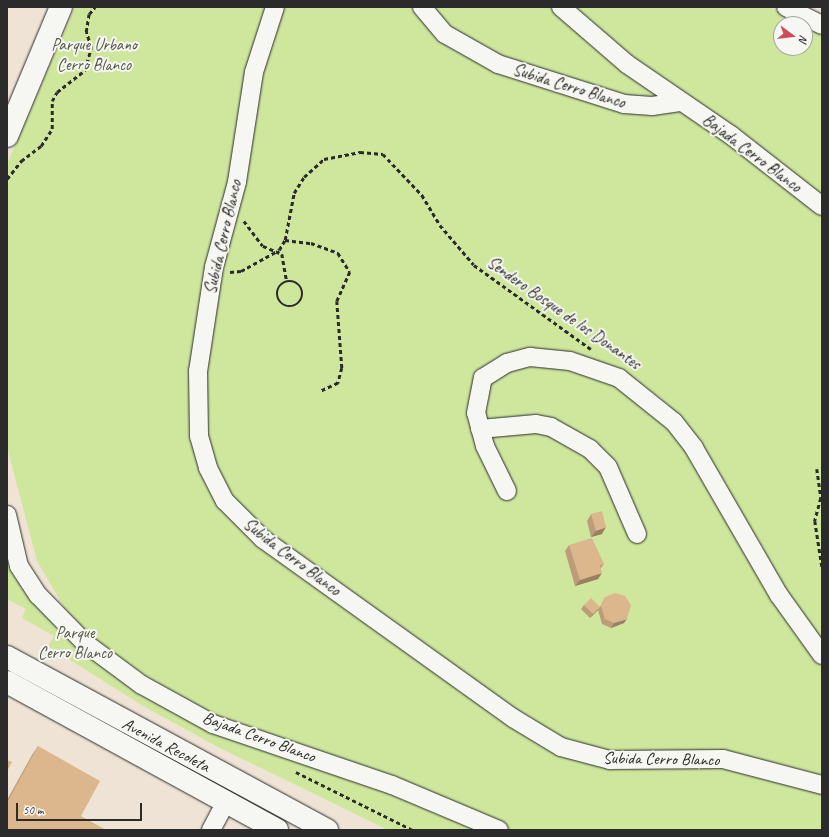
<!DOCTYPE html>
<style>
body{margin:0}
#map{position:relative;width:829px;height:837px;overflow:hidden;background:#eee3d4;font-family:Caveat,sans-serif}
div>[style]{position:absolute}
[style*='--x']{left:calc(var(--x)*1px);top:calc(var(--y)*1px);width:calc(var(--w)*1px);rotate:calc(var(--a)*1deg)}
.green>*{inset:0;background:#cee79d}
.path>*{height:2.5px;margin-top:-1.25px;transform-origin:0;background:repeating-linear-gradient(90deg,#2b2b2b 0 4px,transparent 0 7px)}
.path>.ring{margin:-1.25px;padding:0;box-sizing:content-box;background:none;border:2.5px solid #2b2b2b;border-radius:50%}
.roads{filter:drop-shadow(0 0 1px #2b2b2b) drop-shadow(0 0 1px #2b2b2b)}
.minor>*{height:18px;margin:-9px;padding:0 9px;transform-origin:9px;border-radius:9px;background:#f6f6f2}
.major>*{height:22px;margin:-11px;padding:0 11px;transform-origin:11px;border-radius:11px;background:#f6f6f2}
.wall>*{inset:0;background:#bd9d79}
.shaded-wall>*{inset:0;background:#9a8063}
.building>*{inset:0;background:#dcb78d}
span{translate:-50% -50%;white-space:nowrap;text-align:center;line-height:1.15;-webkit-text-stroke:4px #f6f6f2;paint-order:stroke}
.park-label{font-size:17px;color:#545a48}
.street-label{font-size:17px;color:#2b2b2b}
.frame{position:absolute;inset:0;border:8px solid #2b2b2b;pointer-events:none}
.north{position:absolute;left:773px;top:16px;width:40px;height:40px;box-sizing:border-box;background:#f6f6f2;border:1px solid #a5a5a2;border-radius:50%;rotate:105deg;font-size:11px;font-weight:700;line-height:16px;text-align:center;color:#2b2b2b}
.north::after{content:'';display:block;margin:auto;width:14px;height:18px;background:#d1495b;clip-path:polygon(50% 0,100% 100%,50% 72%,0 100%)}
.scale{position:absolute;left:16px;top:803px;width:126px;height:18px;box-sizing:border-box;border:2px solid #2b2b2b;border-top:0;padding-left:5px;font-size:12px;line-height:14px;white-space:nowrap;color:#2b2b2b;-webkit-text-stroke:3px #f6f6f2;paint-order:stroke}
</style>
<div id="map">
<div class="green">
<div style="clip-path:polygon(75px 7px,770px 7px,803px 24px,781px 24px,781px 48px,805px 48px,805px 25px,822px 34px,822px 830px,388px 830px,218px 747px,143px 706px,48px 646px,54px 636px,22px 618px,26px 609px,7px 599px,7px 559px,16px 579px,37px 604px,68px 614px,37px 561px,7px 447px,7px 164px)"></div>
</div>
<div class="path">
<div style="--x:7;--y:179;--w:23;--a:-52"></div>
<div style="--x:21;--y:161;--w:25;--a:-37"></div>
<div style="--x:41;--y:146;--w:20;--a:-57"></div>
<div style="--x:52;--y:129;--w:28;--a:-90"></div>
<div style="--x:52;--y:101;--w:10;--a:-61"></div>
<div style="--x:57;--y:92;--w:36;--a:-38"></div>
<div style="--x:85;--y:70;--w:24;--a:-75"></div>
<div style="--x:91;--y:47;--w:16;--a:-108"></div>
<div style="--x:86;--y:32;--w:18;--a:-81"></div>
<div style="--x:89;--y:14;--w:9;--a:-49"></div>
<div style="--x:244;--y:221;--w:31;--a:53"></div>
<div style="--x:263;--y:246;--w:21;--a:23"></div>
<div style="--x:282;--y:254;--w:28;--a:80"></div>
<div style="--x:285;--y:240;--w:26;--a:7"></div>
<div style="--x:311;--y:243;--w:29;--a:20"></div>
<div style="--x:338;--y:253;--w:22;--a:58"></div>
<div style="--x:350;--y:272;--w:32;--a:114"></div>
<div style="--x:337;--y:301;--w:67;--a:85.7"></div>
<div style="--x:342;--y:368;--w:16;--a:105"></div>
<div style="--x:338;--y:383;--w:19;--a:155"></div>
<div style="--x:230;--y:272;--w:11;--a:-5"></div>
<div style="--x:241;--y:271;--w:43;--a:-28.9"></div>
<div style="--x:279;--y:250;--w:12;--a:-59"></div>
<div style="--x:285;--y:240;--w:48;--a:-79.2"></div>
<div style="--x:294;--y:193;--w:19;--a:-58"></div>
<div style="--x:304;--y:177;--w:27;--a:-42"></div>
<div style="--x:324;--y:159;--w:37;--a:-11"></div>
<div style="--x:360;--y:152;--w:23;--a:5"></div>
<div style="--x:383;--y:154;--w:57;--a:46.4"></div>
<div style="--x:422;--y:195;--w:35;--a:59"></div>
<div style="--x:440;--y:225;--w:52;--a:49.6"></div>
<div style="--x:474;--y:265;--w:144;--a:35.7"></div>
<div class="ring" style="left:277px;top:281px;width:23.5px;height:23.5px"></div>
<div style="--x:817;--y:469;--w:29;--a:82"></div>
<div style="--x:821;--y:498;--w:24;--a:105"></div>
<div style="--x:815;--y:521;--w:46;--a:81.2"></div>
<div style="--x:296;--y:772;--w:131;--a:26.4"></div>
</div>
<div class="roads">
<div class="minor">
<div style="--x:275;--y:7;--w:68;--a:107.9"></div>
<div style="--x:254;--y:72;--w:111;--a:98.8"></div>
<div style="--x:237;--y:182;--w:88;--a:105.1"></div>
<div style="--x:214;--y:267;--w:105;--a:98.7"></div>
<div style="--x:198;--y:371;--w:65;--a:89.1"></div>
<div style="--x:199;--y:436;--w:33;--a:74"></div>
<div style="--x:208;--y:468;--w:37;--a:63"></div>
<div style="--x:225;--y:501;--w:54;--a:45"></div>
<div style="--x:263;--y:539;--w:307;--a:35.6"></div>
<div style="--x:513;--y:718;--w:56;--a:31.1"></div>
<div style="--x:561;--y:747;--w:51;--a:14.9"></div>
<div style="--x:610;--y:760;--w:113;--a:-0.5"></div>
<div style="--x:723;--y:759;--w:102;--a:14.7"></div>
<div style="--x:422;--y:7;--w:35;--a:50"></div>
<div style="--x:445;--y:34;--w:61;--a:29.5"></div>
<div style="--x:498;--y:64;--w:132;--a:17.6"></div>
<div style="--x:624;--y:104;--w:28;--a:4"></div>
<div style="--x:652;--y:106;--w:28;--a:-8"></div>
<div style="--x:561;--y:7;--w:87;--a:40.8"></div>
<div style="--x:627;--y:64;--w:127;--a:34.4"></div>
<div style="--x:732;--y:136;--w:114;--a:37.9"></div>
<div style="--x:786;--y:7;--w:40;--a:26.6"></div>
<div style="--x:480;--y:429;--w:56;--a:-5.1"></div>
<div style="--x:536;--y:424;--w:15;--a:11"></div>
<div style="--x:551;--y:427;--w:45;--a:29.4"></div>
<div style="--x:590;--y:449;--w:25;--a:45"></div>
<div style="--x:608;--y:467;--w:73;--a:66.6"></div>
<div style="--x:507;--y:491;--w:50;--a:-116.1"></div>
<div style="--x:485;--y:446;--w:34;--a:-105"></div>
<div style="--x:476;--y:413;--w:36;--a:-79"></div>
<div style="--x:483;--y:378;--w:28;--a:-32"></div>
<div style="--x:507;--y:363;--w:24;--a:-15"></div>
<div style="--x:530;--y:357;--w:40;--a:5.7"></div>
<div style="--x:570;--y:361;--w:52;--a:19.1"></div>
<div style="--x:619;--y:378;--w:70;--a:38.7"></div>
<div style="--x:674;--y:422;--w:33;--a:52"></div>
<div style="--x:694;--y:448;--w:170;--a:60"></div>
<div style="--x:779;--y:595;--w:74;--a:54.4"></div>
<div style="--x:7;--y:515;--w:52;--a:76.8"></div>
<div style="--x:19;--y:566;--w:35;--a:57"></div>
<div style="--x:38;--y:595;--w:67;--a:45.6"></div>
<div style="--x:85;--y:643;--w:71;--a:36.4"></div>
<div style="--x:142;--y:685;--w:81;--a:28.8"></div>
<div style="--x:213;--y:724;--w:189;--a:18.8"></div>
<div style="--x:392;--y:785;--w:116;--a:22.8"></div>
<div style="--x:211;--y:830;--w:32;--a:-62"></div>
</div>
<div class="major">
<div style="--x:7;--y:136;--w:140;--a:-67.3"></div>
<div style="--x:7;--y:657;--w:364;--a:28.4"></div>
<div style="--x:7;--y:682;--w:308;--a:28.7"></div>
</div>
</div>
<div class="wall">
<div style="clip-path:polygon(591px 514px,602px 534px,591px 537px,587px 521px)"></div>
<div style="clip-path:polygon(569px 545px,604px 564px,601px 568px,598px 579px,575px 586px,565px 551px)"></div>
<div style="clip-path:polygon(605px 597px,624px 623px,611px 628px,602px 624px,598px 610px,590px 618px,581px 609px,584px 605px,600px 607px)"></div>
<div style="clip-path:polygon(38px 746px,81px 816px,7px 830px,7px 800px,32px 755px)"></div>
</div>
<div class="shaded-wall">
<div style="clip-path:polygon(606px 527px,602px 534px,591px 537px,596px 531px)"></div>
<div style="clip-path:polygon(602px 573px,598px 579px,575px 586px,580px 580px)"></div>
<div style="clip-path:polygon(600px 607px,597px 611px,590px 618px,593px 614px)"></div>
<div style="clip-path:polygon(627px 619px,624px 623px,611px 628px,614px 623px)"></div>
</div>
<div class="building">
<div style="clip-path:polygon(602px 511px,606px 527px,596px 531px,591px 514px)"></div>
<div style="clip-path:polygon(592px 538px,604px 564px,600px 565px,602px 573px,580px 580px,569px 545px)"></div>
<div style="clip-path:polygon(615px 593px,625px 596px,631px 605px,627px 619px,614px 623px,605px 619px,601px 606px,605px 597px)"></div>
<div style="clip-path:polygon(591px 598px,600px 607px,593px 614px,584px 605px)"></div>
<div style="clip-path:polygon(38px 746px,100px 781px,81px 816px,106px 830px,7px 830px,7px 803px)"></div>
<div style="clip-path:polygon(7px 760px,12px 762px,7px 771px)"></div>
</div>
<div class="park-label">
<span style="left:94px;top:55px">Parque Urbano<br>Cerro Blanco</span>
<span style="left:75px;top:643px">Parque<br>Cerro Blanco</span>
</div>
<div class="street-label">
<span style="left:569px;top:86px;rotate:17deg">Subida Cerro Blanco</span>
<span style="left:752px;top:153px;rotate:37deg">Bajada Cerro Blanco</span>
<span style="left:223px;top:237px;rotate:-77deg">Subida Cerro Blanco</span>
<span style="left:564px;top:313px;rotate:35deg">Sendero Bosque de los Donantes</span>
<span style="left:292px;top:557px;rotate:37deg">Subida Cerro Blanco</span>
<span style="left:259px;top:737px;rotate:20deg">Bajada Cerro Blanco</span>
<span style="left:166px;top:745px;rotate:28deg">Avenida Recoleta</span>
<span style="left:661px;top:759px;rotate:1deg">Subida Cerro Blanco</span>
</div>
<div class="frame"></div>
<div class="north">N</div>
<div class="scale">50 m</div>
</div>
